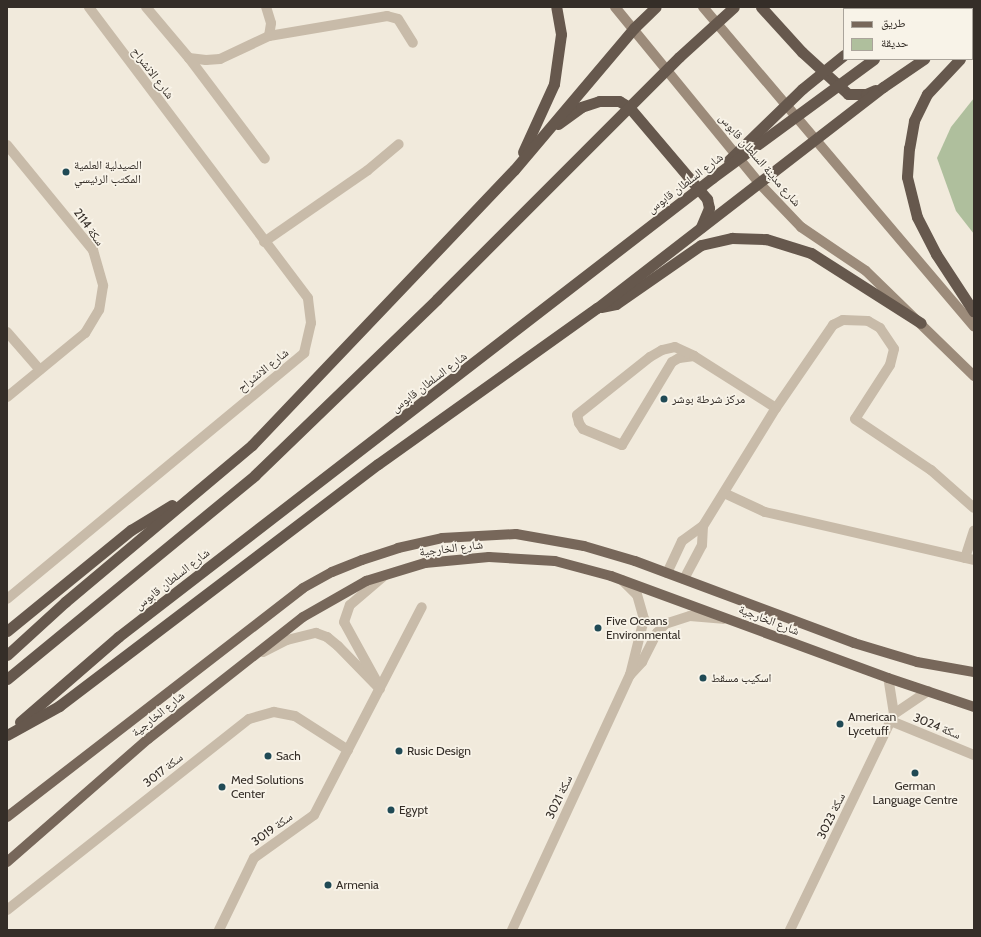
<!DOCTYPE html>
<meta charset="utf-8">
<style>
body{margin:0}
#map{position:relative;width:981px;height:937px;overflow:hidden;background:#f1eadc;font-family:Cabin,"Noto Naskh Arabic",sans-serif}
div>[style]{position:absolute}
[style*='--x']{left:calc(var(--x)*1px);top:calc(var(--y)*1px);width:calc(var(--w)*1px);rotate:calc(var(--a)*1deg)}
.green>*{inset:0;background:#afbf9d}
.minor>*{height:10px;margin:-5px;padding:0 5px;transform-origin:5px;border-radius:5px;background:#c8bba9}
.tertiary>*{height:10px;margin:-5px;padding:0 5px;transform-origin:5px;border-radius:5px;background:#c8bba9}
.secondary>*{height:10px;margin:-5px;padding:0 5px;transform-origin:5px;border-radius:5px;background:#9c8b7a}
.primary>*{height:10px;margin:-5px;padding:0 5px;transform-origin:5px;border-radius:5px;background:#77675a}
.trunk>*{height:11px;margin:-5.5px;padding:0 5.5px;transform-origin:5.5px;border-radius:5.5px;background:#66584d}
.dots>*{width:11px;height:11px;translate:-50% -50%;box-sizing:border-box;border:2px solid #f8f3e8;border-radius:50%}
span{translate:-50% -50%;white-space:nowrap;text-align:center;line-height:1.15;-webkit-text-stroke:3.5px #f8f3e8;paint-order:stroke}
.street-label{font-size:12px;color:#352e28}
.poi-label{font-size:12px;color:#352e28}
.left{translate:0 -50%;text-align:left}
.frame{position:absolute;inset:0;border:8px solid #352e28;pointer-events:none}
.legend{position:absolute;left:843px;top:8px;width:130px;height:52px;box-sizing:border-box;background:#f8f3e8;border:1px solid #aaa49b;margin:0;padding:5px 7px;list-style:none;font-size:12px;color:#352e28}
.legend li{display:flex;align-items:center;gap:8px;height:20px}
.legend b{width:20px;border:1px solid #aaa49b}
</style>
<div id="map">
<div class="green">
<div style="clip-path:polygon(974px 98px,974px 234px,956px 211px,937px 158px,951px 127px)"></div>
</div>
<div class="minor">
<div style="--x:146;--y:7;--w:67;--a:49.9"></div>
<div style="--x:189;--y:58;--w:17;--a:7"></div>
<div style="--x:206;--y:60;--w:14;--a:-4"></div>
<div style="--x:220;--y:59;--w:54;--a:-25.1"></div>
<div style="--x:269;--y:36;--w:13;--a:-81"></div>
<div style="--x:271;--y:23;--w:17;--a:-107"></div>
<div style="--x:269;--y:36;--w:120;--a:-9.6"></div>
<div style="--x:387;--y:16;--w:11;--a:15"></div>
<div style="--x:398;--y:19;--w:28;--a:58"></div>
<div style="--x:189;--y:58;--w:126;--a:53"></div>
<div style="--x:7;--y:145;--w:136;--a:50.7"></div>
<div style="--x:93;--y:250;--w:37;--a:74"></div>
<div style="--x:103;--y:286;--w:24;--a:99"></div>
<div style="--x:99;--y:310;--w:27;--a:121"></div>
<div style="--x:85;--y:333;--w:101;--a:140.6"></div>
<div style="--x:264;--y:242;--w:126;--a:-34.7"></div>
<div style="--x:368;--y:170;--w:40;--a:-40"></div>
<div style="--x:7;--y:332;--w:50;--a:49"></div>
<div style="--x:694;--y:356;--w:15;--a:172"></div>
<div style="--x:679;--y:358;--w:8;--a:150"></div>
<div style="--x:672;--y:362;--w:97;--a:121.1"></div>
<div style="--x:622;--y:445;--w:42;--a:-157.7"></div>
<div style="--x:583;--y:429;--w:7;--a:-124"></div>
<div style="--x:579;--y:423;--w:8;--a:-104"></div>
<div style="--x:577;--y:415;--w:93;--a:-38.5"></div>
<div style="--x:650;--y:357;--w:14;--a:-30"></div>
<div style="--x:662;--y:350;--w:13;--a:-13"></div>
<div style="--x:675;--y:347;--w:21;--a:25"></div>
<div style="--x:694;--y:356;--w:97;--a:32.4"></div>
<div style="--x:724;--y:493;--w:45;--a:24.9"></div>
<div style="--x:765;--y:512;--w:214;--a:12.9"></div>
<div style="--x:965;--y:558;--w:29;--a:-72"></div>
<div style="--x:667;--y:573;--w:35;--a:-65"></div>
<div style="--x:682;--y:541;--w:26;--a:-36"></div>
<div style="--x:703;--y:526;--w:139;--a:-58.3"></div>
<div style="--x:776;--y:408;--w:101;--a:-55.5"></div>
<div style="--x:833;--y:325;--w:11;--a:-27"></div>
<div style="--x:843;--y:320;--w:25;--a:2"></div>
<div style="--x:868;--y:321;--w:14;--a:30"></div>
<div style="--x:880;--y:328;--w:25;--a:56"></div>
<div style="--x:894;--y:349;--w:16;--a:104"></div>
<div style="--x:890;--y:365;--w:64;--a:122.9"></div>
<div style="--x:855;--y:419;--w:92;--a:33.9"></div>
<div style="--x:931;--y:470;--w:57;--a:41.5"></div>
<div style="--x:684;--y:579;--w:38;--a:-62"></div>
<div style="--x:702;--y:545;--w:19;--a:-87"></div>
<div style="--x:263;--y:652;--w:27;--a:-27"></div>
<div style="--x:287;--y:640;--w:30;--a:-14"></div>
<div style="--x:316;--y:633;--w:12;--a:20"></div>
<div style="--x:327;--y:637;--w:14;--a:39"></div>
<div style="--x:338;--y:646;--w:60;--a:45.7"></div>
<div style="--x:630;--y:675;--w:18;--a:-47"></div>
<div style="--x:642;--y:662;--w:33;--a:-63"></div>
<div style="--x:657;--y:633;--w:12;--a:-48"></div>
<div style="--x:665;--y:624;--w:26;--a:-18"></div>
<div style="--x:690;--y:616;--w:33;--a:5"></div>
<div style="--x:377;--y:682;--w:68;--a:-118.8"></div>
<div style="--x:344;--y:622;--w:18;--a:-71"></div>
<div style="--x:350;--y:605;--w:45;--a:-40.5"></div>
<div style="--x:894;--y:714;--w:41;--a:-34.1"></div>
<div style="--x:891;--y:721;--w:90;--a:22.3"></div>
<div style="--x:7;--y:910;--w:308;--a:-38.3"></div>
<div style="--x:249;--y:719;--w:26;--a:-16"></div>
<div style="--x:274;--y:712;--w:21;--a:11"></div>
<div style="--x:295;--y:716;--w:63;--a:32.7"></div>
<div style="--x:219;--y:930;--w:80;--a:-64.1"></div>
<div style="--x:254;--y:858;--w:74;--a:-35.6"></div>
<div style="--x:314;--y:815;--w:234;--a:-62.6"></div>
<div style="--x:512;--y:930;--w:281;--a:-65.2"></div>
<div style="--x:630;--y:675;--w:58;--a:-76"></div>
<div style="--x:644;--y:619;--w:25;--a:-106"></div>
<div style="--x:637;--y:595;--w:21;--a:-135"></div>
<div style="--x:790;--y:930;--w:240;--a:-64.3"></div>
<div style="--x:894;--y:714;--w:36;--a:-99"></div>
</div>
<div class="tertiary">
<div style="--x:7;--y:599;--w:386;--a:-39.6"></div>
<div style="--x:304;--y:353;--w:31;--a:-77"></div>
<div style="--x:311;--y:323;--w:25;--a:-97"></div>
<div style="--x:308;--y:298;--w:364;--a:-127"></div>
</div>
<div class="secondary">
<div style="--x:615;--y:7;--w:227;--a:50.7"></div>
<div style="--x:759;--y:183;--w:61;--a:46.3"></div>
<div style="--x:801;--y:227;--w:78;--a:34.1"></div>
<div style="--x:866;--y:271;--w:151;--a:44.2"></div>
<div style="--x:703;--y:7;--w:419;--a:49.7"></div>
</div>
<div class="primary">
<div style="--x:7;--y:817;--w:374;--a:-37.7"></div>
<div style="--x:303;--y:588;--w:33;--a:-29"></div>
<div style="--x:332;--y:572;--w:32;--a:-22"></div>
<div style="--x:362;--y:560;--w:38;--a:-18"></div>
<div style="--x:398;--y:548;--w:45;--a:-12.8"></div>
<div style="--x:442;--y:538;--w:74;--a:-3.1"></div>
<div style="--x:516;--y:534;--w:69;--a:10"></div>
<div style="--x:584;--y:546;--w:53;--a:16.4"></div>
<div style="--x:635;--y:561;--w:234;--a:20.5"></div>
<div style="--x:854;--y:643;--w:66;--a:16.8"></div>
<div style="--x:917;--y:662;--w:58;--a:10"></div>
<div style="--x:7;--y:862;--w:187;--a:-41.1"></div>
<div style="--x:148;--y:739;--w:197;--a:-38.2"></div>
<div style="--x:303;--y:617;--w:73;--a:-29.7"></div>
<div style="--x:366;--y:581;--w:62;--a:-17"></div>
<div style="--x:425;--y:563;--w:64;--a:-5.4"></div>
<div style="--x:489;--y:557;--w:66;--a:3.5"></div>
<div style="--x:555;--y:561;--w:58;--a:15"></div>
<div style="--x:611;--y:576;--w:295;--a:20.2"></div>
<div style="--x:888;--y:678;--w:91;--a:18.6"></div>
</div>
<div class="trunk">
<div style="--x:761;--y:7;--w:61;--a:47.7"></div>
<div style="--x:802;--y:52;--w:62;--a:42.4"></div>
<div style="--x:848;--y:94;--w:18;--a:0"></div>
<div style="--x:866;--y:94;--w:10;--a:-24"></div>
<div style="--x:903;--y:9;--w:3;--a:-45"></div>
<div style="--x:949;--y:9;--w:4;--a:-34"></div>
<div style="--x:972;--y:26;--w:2;--a:-27"></div>
<div style="--x:972;--y:49;--w:2;--a:-27"></div>
<div style="--x:960;--y:59;--w:48;--a:133.3"></div>
<div style="--x:927;--y:94;--w:30;--a:116"></div>
<div style="--x:914;--y:121;--w:27;--a:100"></div>
<div style="--x:909;--y:148;--w:29;--a:94"></div>
<div style="--x:907;--y:177;--w:41;--a:76"></div>
<div style="--x:917;--y:217;--w:42;--a:62.8"></div>
<div style="--x:936;--y:254;--w:69;--a:56.8"></div>
<div style="--x:558;--y:124;--w:29;--a:-36"></div>
<div style="--x:581;--y:107;--w:19;--a:-18"></div>
<div style="--x:599;--y:101;--w:20;--a:0"></div>
<div style="--x:619;--y:101;--w:12;--a:31"></div>
<div style="--x:629;--y:107;--w:121;--a:49.7"></div>
<div style="--x:707;--y:199;--w:9;--a:77"></div>
<div style="--x:709;--y:208;--w:21;--a:113"></div>
<div style="--x:523;--y:152;--w:75;--a:-65.5"></div>
<div style="--x:554;--y:84;--w:50;--a:-82"></div>
<div style="--x:561;--y:34;--w:27;--a:-100"></div>
<div style="--x:729;--y:160;--w:102;--a:-44.2"></div>
<div style="--x:802;--y:89;--w:54;--a:-39"></div>
<div style="--x:601;--y:307;--w:15;--a:-11"></div>
<div style="--x:616;--y:304;--w:103;--a:-34.8"></div>
<div style="--x:701;--y:245;--w:32;--a:-13"></div>
<div style="--x:732;--y:238;--w:34;--a:2"></div>
<div style="--x:766;--y:239;--w:47;--a:17.3"></div>
<div style="--x:811;--y:253;--w:130;--a:32.5"></div>
<div style="--x:7;--y:631;--w:160;--a:-39.2"></div>
<div style="--x:131;--y:530;--w:48;--a:-31.4"></div>
<div style="--x:7;--y:655;--w:79;--a:-42.4"></div>
<div style="--x:65;--y:602;--w:244;--a:-40"></div>
<div style="--x:252;--y:445;--w:380;--a:-46.4"></div>
<div style="--x:514;--y:170;--w:186;--a:-49.8"></div>
<div style="--x:634;--y:28;--w:30;--a:-44"></div>
<div style="--x:7;--y:679;--w:321;--a:-39.4"></div>
<div style="--x:255;--y:475;--w:253;--a:-44"></div>
<div style="--x:437;--y:299;--w:342;--a:-45"></div>
<div style="--x:679;--y:57;--w:74;--a:-42.3"></div>
<div style="--x:20;--y:722;--w:130;--a:-40.9"></div>
<div style="--x:118;--y:637;--w:751;--a:-37.69"></div>
<div style="--x:712;--y:178;--w:201;--a:-36.3"></div>
<div style="--x:7;--y:735;--w:60;--a:-29.1"></div>
<div style="--x:59;--y:706;--w:400;--a:-37.2"></div>
<div style="--x:378;--y:464;--w:269;--a:-35.5"></div>
<div style="--x:597;--y:308;--w:361;--a:-37.7"></div>
<div style="--x:883;--y:87;--w:50;--a:-34.3"></div>
</div>
<div class="dots">
<div style="left:66px;top:172px;background:#204a55"></div>
<div style="left:664px;top:399px;background:#204a55"></div>
<div style="left:598px;top:628px;background:#204a55"></div>
<div style="left:703px;top:678px;background:#204a55"></div>
<div style="left:840px;top:724px;background:#204a55"></div>
<div style="left:399px;top:751px;background:#204a55"></div>
<div style="left:268px;top:756px;background:#204a55"></div>
<div style="left:915px;top:773px;background:#204a55"></div>
<div style="left:222px;top:787px;background:#204a55"></div>
<div style="left:391px;top:810px;background:#204a55"></div>
<div style="left:328px;top:885px;background:#204a55"></div>
</div>
<div class="street-label">
<span style="left:153px;top:73px;rotate:53deg">شارع الانشراح</span>
<span style="left:760px;top:160px;rotate:49deg">شارع مدينة السلطان قابوس</span>
<span style="left:685px;top:183px;rotate:-37deg">شارع السلطان قابوس</span>
<span style="left:89px;top:227px;rotate:54deg">سكة 2114</span>
<span style="left:263px;top:370px;rotate:-39deg">شارع الانشراح</span>
<span style="left:429px;top:382px;rotate:-37deg">شارع السلطان قابوس</span>
<span style="left:451px;top:548px;rotate:-7deg">شارع الخارجية</span>
<span style="left:172px;top:579px;rotate:-38deg">شارع السلطان قابوس</span>
<span style="left:769px;top:620px;rotate:21deg">شارع الخارجية</span>
<span style="left:158px;top:714px;rotate:-39deg">شارع الخارجية</span>
<span style="left:937px;top:726px;rotate:22deg">سكة 3024</span>
<span style="left:163px;top:770px;rotate:-38deg">سكة 3017</span>
<span style="left:559px;top:797px;rotate:-65deg">سكة 3021</span>
<span style="left:831px;top:816px;rotate:-64deg">سكة 3023</span>
<span style="left:272px;top:829px;rotate:-36deg">سكة 3019</span>
</div>
<div class="poi-label">
<span class="left" style="left:74px;top:172px">الصيدلية العلمية<br>المكتب الرئيسي</span>
<span class="left" style="left:672px;top:399px">مركز شرطة بوشر</span>
<span class="left" style="left:606px;top:628px">Five Oceans<br>Environmental</span>
<span class="left" style="left:711px;top:678px">اسكيب مسقط</span>
<span class="left" style="left:848px;top:724px">American<br>Lycetuff</span>
<span class="left" style="left:407px;top:751px">Rusic Design</span>
<span class="left" style="left:276px;top:756px">Sach</span>
<span class="left" style="left:231px;top:787px">Med Solutions<br>Center</span>
<span style="left:915px;top:793px">German<br>Language Centre</span>
<span class="left" style="left:399px;top:810px">Egypt</span>
<span class="left" style="left:336px;top:885px">Armenia</span>
</div>
<div class="frame"></div>
<ul class="legend">
<li><b style="height:5px;background:#77675a"></b>طريق</li>
<li><b style="height:11px;background:#afbf9d"></b>حديقة</li>
</ul>
</div>
